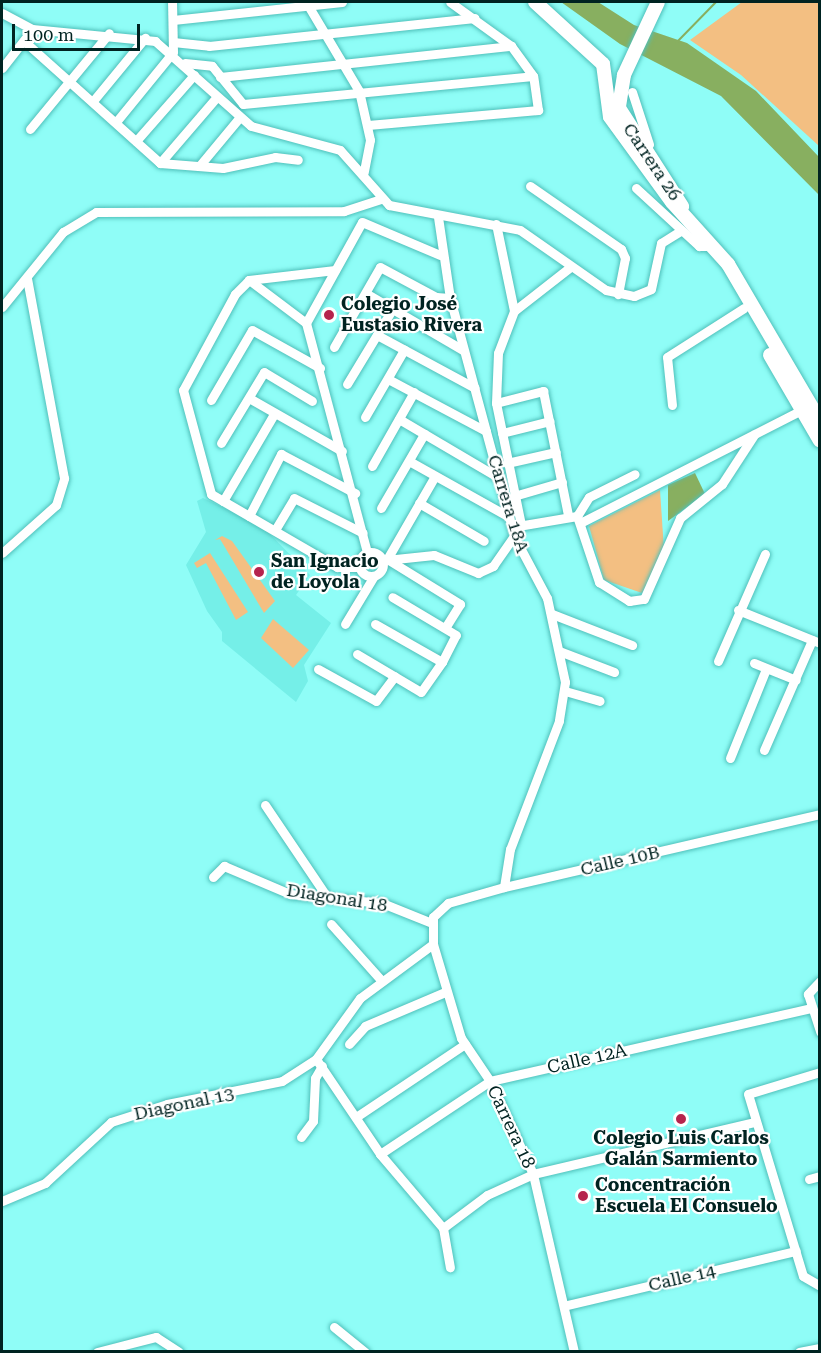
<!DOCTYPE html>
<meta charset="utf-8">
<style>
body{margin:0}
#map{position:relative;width:821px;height:1353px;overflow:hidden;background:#8ffdf7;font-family:"Roboto Serif",serif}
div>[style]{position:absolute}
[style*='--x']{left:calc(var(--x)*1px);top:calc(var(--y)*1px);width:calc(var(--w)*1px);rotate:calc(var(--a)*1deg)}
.built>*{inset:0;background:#75efe8}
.green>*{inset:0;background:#f3bf82}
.water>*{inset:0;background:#88af60}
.stream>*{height:2px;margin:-1px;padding:0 1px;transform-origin:1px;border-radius:1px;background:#88af60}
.roads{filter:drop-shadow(0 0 2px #4fc0ba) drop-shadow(0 0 2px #4fc0ba)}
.street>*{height:9px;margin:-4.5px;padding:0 4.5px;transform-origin:4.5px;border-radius:4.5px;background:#fff}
.street>.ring{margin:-4.5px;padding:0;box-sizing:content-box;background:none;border:9px solid #fff;border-radius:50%}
.secondary>*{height:14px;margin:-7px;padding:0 7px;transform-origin:7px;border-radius:7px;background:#fff}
.dots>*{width:16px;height:16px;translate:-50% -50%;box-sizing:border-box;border:3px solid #fff;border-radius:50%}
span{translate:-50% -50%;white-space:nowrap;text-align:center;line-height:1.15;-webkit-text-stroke:4.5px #fff;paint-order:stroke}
.street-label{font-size:18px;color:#002321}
.poi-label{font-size:18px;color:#002321;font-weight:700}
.left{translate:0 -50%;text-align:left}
.frame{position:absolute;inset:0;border:3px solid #002321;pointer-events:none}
.scale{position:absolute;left:12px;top:24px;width:128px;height:27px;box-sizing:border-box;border:3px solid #002321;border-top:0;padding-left:8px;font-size:18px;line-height:21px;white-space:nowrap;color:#002321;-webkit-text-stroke:4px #fff;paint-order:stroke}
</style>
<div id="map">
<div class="built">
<div style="clip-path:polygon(203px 498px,262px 526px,310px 575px,296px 595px,331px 623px,304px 665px,308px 681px,296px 702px,222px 641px,222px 632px,207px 611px,186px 565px,206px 532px,197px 501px)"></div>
</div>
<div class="green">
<div style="clip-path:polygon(742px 2px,819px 2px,819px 146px,741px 75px,690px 40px)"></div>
<div style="clip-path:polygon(660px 490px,664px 550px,642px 593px,604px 580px,589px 526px)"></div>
<div style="clip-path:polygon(222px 536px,232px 541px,275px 601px,264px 613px,220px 539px,215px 540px)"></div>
<div style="clip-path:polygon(210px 553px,248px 612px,236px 620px,206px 563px,197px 568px,194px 563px)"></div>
<div style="clip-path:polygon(273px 619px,309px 650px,293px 668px,261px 638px)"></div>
</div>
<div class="water">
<div style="clip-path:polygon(561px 2px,598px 2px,634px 25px,687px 43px,756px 91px,819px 157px,819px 195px,721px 96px,620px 44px)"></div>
<div style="clip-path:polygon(695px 473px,705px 494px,668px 521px,668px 485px)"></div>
</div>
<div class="stream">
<div style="--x:676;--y:43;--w:57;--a:-45.7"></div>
</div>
<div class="roads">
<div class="street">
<div style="--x:306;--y:2;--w:104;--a:59.2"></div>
<div style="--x:359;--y:91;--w:50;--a:77.3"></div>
<div style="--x:370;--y:140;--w:33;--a:101"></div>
<div style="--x:2;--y:13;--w:34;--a:28"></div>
<div style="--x:32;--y:29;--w:124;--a:5.6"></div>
<div style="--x:155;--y:41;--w:128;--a:41.5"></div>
<div style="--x:251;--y:126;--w:92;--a:15.1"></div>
<div style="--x:340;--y:150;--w:74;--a:48.3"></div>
<div style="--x:389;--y:205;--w:133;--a:10.8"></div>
<div style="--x:520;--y:230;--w:105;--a:34.9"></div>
<div style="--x:606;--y:290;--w:29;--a:12"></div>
<div style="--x:634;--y:296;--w:18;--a:-22"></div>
<div style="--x:651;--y:289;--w:47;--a:-77.7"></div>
<div style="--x:661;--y:243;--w:22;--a:-32"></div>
<div style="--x:173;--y:20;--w:170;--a:-6.1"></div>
<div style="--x:24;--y:41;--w:183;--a:41.9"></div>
<div style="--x:160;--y:163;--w:63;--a:4.5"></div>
<div style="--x:223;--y:168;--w:53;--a:-11.9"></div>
<div style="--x:275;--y:157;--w:23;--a:7"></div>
<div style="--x:173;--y:42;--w:36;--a:6"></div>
<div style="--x:209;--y:46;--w:267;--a:-6"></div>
<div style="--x:185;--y:63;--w:27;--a:6"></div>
<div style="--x:212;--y:66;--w:49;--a:50.8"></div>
<div style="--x:243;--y:104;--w:291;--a:-5.5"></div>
<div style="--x:2;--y:68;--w:41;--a:-52"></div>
<div style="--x:220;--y:77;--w:293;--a:-6.1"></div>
<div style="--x:632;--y:92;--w:55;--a:71.9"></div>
<div style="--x:93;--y:101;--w:82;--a:-50.5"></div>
<div style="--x:116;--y:122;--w:90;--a:-50.8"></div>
<div style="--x:173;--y:52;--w:50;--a:-91.1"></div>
<div style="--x:368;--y:125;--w:171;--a:-5"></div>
<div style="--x:538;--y:110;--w:34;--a:-98"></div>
<div style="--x:533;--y:76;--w:37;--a:-126"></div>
<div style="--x:511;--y:46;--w:75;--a:-144.2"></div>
<div style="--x:30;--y:129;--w:124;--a:-50.5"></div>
<div style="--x:136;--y:141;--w:88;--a:-48.7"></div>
<div style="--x:160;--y:163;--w:86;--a:-49.3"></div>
<div style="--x:200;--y:165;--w:61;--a:-50.3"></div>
<div style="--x:530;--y:186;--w:111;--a:34.7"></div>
<div style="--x:621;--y:249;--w:10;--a:66"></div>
<div style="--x:625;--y:258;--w:37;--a:101"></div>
<div style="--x:636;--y:188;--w:86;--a:42.6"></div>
<div style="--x:699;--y:246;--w:12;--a:0"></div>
<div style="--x:438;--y:217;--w:82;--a:81.6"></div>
<div style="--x:450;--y:298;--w:246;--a:74.9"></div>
<div style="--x:514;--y:536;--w:70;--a:62"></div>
<div style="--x:547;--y:598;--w:86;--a:77.9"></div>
<div style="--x:565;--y:682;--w:39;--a:99"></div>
<div style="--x:559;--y:721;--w:137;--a:110.9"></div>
<div style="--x:510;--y:849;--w:38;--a:99"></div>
<div style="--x:496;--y:224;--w:89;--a:78.3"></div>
<div style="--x:514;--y:311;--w:45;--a:110.9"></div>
<div style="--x:498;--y:353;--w:50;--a:92.3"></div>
<div style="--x:496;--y:403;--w:125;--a:78.4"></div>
<div style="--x:335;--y:270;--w:87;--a:173.4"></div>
<div style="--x:249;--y:280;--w:20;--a:135"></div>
<div style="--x:235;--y:294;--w:109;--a:118.4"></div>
<div style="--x:183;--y:390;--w:108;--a:74.9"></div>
<div style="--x:211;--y:494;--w:146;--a:30.1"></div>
<div style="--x:337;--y:567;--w:22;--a:0"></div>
<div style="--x:249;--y:280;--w:71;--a:37"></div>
<div style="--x:306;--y:323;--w:237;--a:75.1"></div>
<div style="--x:367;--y:294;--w:111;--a:30.3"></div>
<div style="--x:2;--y:307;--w:97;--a:-50.9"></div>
<div style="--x:63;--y:232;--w:39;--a:-31"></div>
<div style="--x:96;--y:212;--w:248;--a:-0.2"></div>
<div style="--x:344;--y:211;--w:38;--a:-18"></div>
<div style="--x:514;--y:311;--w:70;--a:-38"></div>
<div style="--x:306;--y:323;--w:115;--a:-61"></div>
<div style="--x:362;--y:222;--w:85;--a:22.9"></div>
<div style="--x:377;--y:335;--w:111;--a:28.4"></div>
<div style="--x:334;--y:347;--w:92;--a:-60.1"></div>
<div style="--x:380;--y:267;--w:64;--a:28.2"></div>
<div style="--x:436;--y:297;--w:14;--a:4"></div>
<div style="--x:388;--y:379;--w:111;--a:28"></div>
<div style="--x:347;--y:384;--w:89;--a:-58.8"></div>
<div style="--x:249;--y:398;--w:107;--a:29.7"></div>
<div style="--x:211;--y:400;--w:81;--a:-59.6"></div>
<div style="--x:252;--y:330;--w:78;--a:29.2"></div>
<div style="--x:496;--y:403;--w:49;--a:-14.3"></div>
<div style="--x:543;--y:391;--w:126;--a:78.6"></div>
<div style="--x:672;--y:405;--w:48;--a:-95.9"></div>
<div style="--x:667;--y:357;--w:91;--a:-32.5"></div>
<div style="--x:365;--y:417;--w:78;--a:-59.8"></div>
<div style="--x:399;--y:419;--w:116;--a:30.5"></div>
<div style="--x:502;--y:433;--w:49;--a:-14"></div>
<div style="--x:221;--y:443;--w:83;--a:-58.8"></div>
<div style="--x:264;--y:372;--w:56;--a:31.1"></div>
<div style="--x:409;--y:461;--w:115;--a:29.2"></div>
<div style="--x:507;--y:463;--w:50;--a:-12.7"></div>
<div style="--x:372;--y:466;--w:85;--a:-60.4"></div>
<div style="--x:435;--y:476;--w:96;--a:120"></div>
<div style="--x:387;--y:559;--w:86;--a:31.7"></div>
<div style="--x:460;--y:604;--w:28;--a:122"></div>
<div style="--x:514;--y:496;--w:50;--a:-16.3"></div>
<div style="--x:223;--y:501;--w:101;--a:-59.6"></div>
<div style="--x:419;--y:503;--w:75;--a:30.3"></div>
<div style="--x:381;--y:508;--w:86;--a:-59.8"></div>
<div style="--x:249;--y:516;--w:70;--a:-62.7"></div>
<div style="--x:281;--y:454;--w:84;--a:27.8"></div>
<div style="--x:577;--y:516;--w:22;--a:-58"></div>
<div style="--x:589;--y:497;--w:51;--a:-26.6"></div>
<div style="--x:582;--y:522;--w:247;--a:-27"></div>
<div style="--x:512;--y:527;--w:66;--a:-9.6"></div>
<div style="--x:577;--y:516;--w:70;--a:71.6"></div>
<div style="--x:599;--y:582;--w:36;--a:32"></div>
<div style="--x:629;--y:601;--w:15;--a:-8"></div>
<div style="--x:644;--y:599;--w:89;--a:-66"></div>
<div style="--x:680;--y:518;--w:54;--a:-39"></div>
<div style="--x:722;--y:484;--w:59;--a:-56.9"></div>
<div style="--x:275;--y:530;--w:37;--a:-59"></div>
<div style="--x:294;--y:498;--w:77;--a:26.9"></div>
<div class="ring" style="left:359px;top:552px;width:15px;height:15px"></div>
<div style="--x:2;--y:553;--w:72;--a:-41.6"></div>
<div style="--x:56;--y:505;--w:28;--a:-73"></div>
<div style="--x:64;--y:478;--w:203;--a:-100.5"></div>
<div style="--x:386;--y:560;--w:48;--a:-5.9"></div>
<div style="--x:434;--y:555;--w:48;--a:22.2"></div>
<div style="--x:478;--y:573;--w:17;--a:-25"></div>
<div style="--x:493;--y:566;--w:37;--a:-55"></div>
<div style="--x:738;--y:610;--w:88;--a:21.9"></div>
<div style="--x:552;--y:614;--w:86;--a:21.2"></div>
<div style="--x:345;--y:624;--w:56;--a:-58.9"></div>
<div style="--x:375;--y:624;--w:77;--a:29.6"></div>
<div style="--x:559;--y:651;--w:59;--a:20.9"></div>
<div style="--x:357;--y:654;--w:74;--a:30.7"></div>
<div style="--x:421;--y:692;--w:37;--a:-55"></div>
<div style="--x:442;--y:662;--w:30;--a:-63"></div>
<div style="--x:456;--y:635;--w:74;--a:-149.3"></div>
<div style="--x:718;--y:661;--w:117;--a:-66.3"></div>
<div style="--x:754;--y:663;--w:45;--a:22"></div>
<div style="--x:318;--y:669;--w:66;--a:28.9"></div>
<div style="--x:376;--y:701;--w:31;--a:-53"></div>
<div style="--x:565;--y:691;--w:36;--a:16"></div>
<div style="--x:764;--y:750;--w:120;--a:-66.4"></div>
<div style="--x:730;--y:758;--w:96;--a:-68"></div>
<div style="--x:265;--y:805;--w:107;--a:56"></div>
<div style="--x:213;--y:877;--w:16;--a:-45"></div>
<div style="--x:224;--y:866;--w:72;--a:23"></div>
<div style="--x:290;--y:894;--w:92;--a:5.6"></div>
<div style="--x:382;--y:903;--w:54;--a:21.8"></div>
<div style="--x:331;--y:924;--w:76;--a:48.2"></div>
<div style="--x:820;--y:981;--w:18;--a:133"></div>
<div style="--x:808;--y:994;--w:40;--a:72"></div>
<div style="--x:349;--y:1044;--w:24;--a:-48"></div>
<div style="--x:365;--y:1026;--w:87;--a:-23"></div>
<div style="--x:316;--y:1059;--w:115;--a:56"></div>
<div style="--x:380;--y:1154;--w:97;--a:49.6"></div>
<div style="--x:443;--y:1228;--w:40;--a:80"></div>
<div style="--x:820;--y:1072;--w:75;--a:163"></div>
<div style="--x:748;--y:1094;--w:190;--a:73.2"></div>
<div style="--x:803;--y:1276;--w:20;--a:30"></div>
<div style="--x:356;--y:1117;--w:131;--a:-33.8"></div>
<div style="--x:301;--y:1137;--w:20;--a:-53"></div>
<div style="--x:313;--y:1121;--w:43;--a:-87.3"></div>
<div style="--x:315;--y:1078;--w:14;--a:-60"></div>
<div style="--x:380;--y:1154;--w:132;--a:-33.6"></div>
<div style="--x:490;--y:1081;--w:330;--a:-12.8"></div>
<div style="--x:809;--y:1179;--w:11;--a:-15"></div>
<div style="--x:2;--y:1201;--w:47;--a:-22.7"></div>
<div style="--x:45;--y:1183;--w:90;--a:-42.7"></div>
<div style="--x:111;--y:1122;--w:59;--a:-17.8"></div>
<div style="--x:167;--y:1104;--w:117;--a:-11.3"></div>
<div style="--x:282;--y:1081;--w:40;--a:-32.9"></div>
<div style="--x:316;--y:1059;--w:75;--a:-54.2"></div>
<div style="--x:360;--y:998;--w:91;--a:-36.5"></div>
<div style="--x:443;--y:1228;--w:55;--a:-36.9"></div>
<div style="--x:487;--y:1195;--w:51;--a:-24.5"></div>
<div style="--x:533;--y:1174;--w:228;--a:-13.2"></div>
<div style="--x:567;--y:1305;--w:235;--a:-13.3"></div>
<div style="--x:334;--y:1327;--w:40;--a:39"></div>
<div style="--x:97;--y:1352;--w:61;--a:-14.3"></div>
<div style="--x:156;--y:1337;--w:27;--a:33"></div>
<div style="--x:574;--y:1352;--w:183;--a:-103"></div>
<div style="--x:533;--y:1174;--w:102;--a:-114.8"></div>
<div style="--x:490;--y:1081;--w:52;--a:-124"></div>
<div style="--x:461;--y:1038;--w:98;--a:-106.6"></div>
<div style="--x:433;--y:944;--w:27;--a:-90"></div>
<div style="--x:433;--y:917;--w:21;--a:-43"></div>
<div style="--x:448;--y:903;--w:58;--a:-15.9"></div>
<div style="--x:504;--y:887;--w:324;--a:-13"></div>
<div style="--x:799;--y:1352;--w:21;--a:-11"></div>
</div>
<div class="secondary">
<div style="--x:535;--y:2;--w:92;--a:42.4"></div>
<div style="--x:603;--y:64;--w:53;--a:82.5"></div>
<div style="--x:610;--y:117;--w:105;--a:53.9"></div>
<div style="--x:672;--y:202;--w:84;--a:47.9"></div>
<div style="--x:728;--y:264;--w:182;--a:59.6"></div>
<div style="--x:658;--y:2;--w:81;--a:115"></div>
<div style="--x:624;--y:75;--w:33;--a:99"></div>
<div style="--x:619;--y:108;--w:117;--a:57.3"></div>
<div style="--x:770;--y:355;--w:99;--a:59.8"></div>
</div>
</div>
<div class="dots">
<div style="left:329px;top:315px;background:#b5244d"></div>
<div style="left:259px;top:572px;background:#b5244d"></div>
<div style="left:681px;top:1119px;background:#b5244d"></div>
<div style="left:583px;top:1196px;background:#b5244d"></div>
</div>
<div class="street-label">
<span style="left:652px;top:162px;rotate:56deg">Carrera 26</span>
<span style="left:508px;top:504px;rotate:73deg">Carrera 18A</span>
<span style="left:620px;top:861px;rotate:-13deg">Calle 10B</span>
<span style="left:337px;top:898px;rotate:9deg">Diagonal 18</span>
<span style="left:587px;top:1059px;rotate:-13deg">Calle 12A</span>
<span style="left:184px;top:1104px;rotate:-12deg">Diagonal 13</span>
<span style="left:511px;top:1127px;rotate:65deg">Carrera 18</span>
<span style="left:682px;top:1278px;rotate:-13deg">Calle 14</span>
</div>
<div class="poi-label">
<span class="left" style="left:341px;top:315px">Colegio José<br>Eustasio Rivera</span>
<span class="left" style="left:271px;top:572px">San Ignacio<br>de Loyola</span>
<span style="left:681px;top:1149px">Colegio Luis Carlos<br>Galán Sarmiento</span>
<span class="left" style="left:595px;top:1196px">Concentración<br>Escuela El Consuelo</span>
</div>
<div class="frame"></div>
<div class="scale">100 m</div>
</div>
